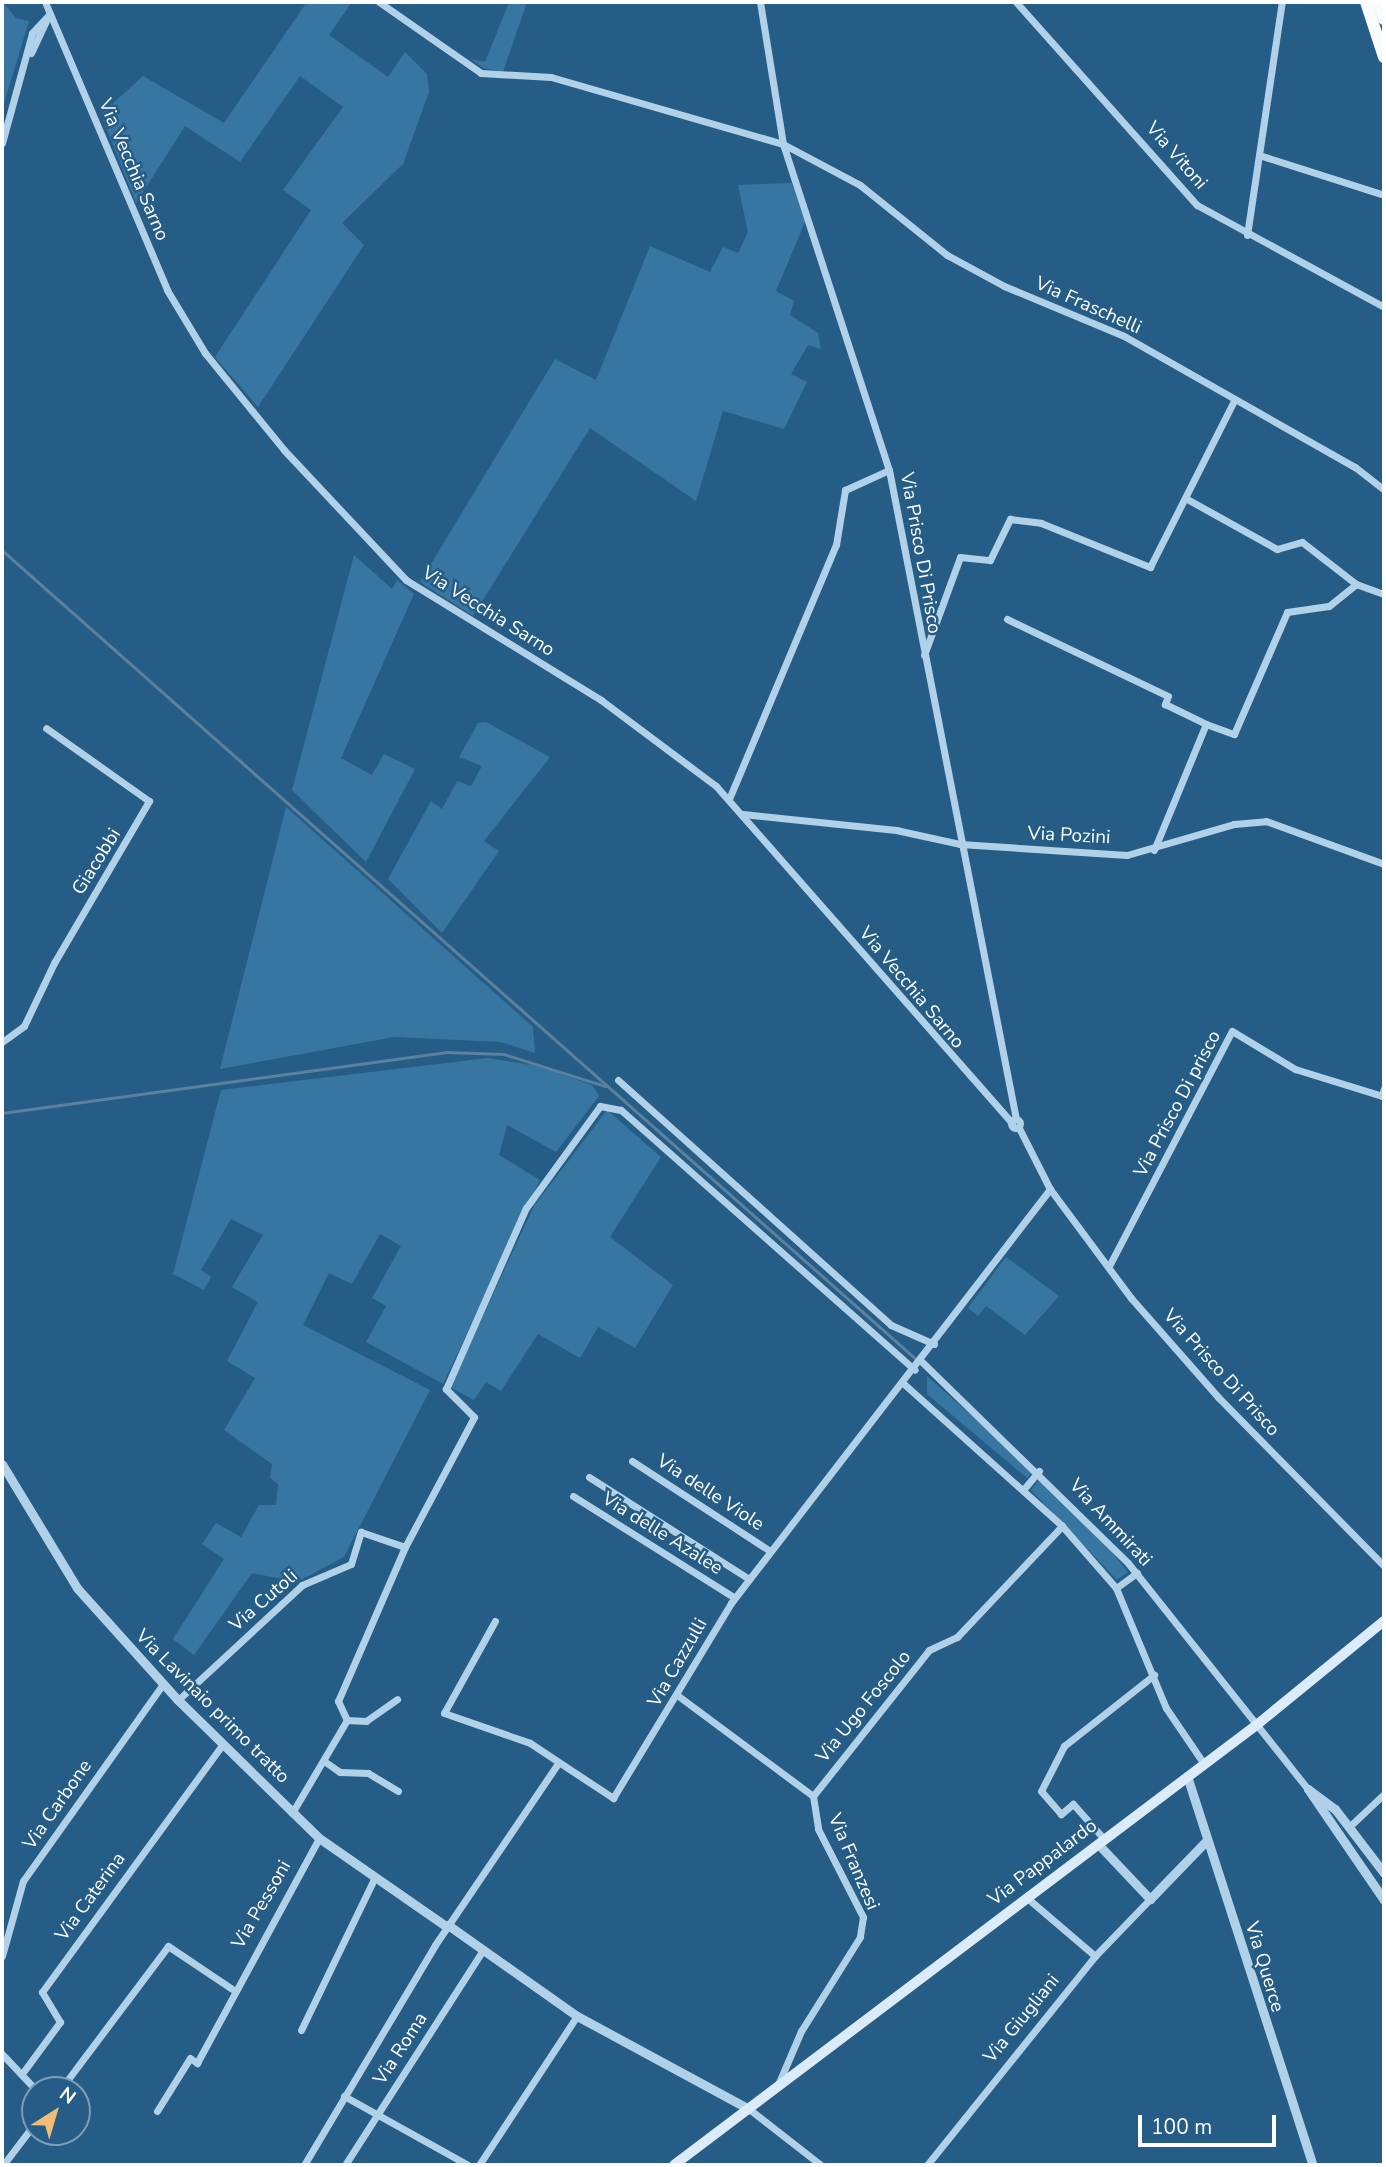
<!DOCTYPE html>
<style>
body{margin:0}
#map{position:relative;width:1386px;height:2167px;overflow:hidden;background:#265d86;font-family:"Nunito Sans",sans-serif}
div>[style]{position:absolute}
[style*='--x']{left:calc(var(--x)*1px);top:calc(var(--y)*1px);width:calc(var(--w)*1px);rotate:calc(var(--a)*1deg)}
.green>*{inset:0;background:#3776a1}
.stream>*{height:2.5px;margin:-1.25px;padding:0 1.25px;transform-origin:1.25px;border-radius:1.25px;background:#5b819d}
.minor>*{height:7px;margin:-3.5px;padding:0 3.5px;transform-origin:3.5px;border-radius:3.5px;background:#b1d1e8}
.minor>.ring{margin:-3.5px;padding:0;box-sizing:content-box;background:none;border:7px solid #b1d1e8;border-radius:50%}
.tertiary>*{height:9px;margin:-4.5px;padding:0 4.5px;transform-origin:4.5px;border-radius:4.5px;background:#b1d1e8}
.secondary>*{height:10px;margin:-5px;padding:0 5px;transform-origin:5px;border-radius:5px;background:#dbebf7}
.trunk>*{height:12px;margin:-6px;padding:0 6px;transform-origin:6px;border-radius:6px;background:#f9fcfe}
span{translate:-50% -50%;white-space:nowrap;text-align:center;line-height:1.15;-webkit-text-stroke:5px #265d86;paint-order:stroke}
.street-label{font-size:19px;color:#fff}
.frame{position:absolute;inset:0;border:4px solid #fff;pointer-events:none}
.north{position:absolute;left:21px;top:2076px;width:70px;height:70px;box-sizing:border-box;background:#265d86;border:2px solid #7d9eb6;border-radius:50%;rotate:37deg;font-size:19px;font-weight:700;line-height:28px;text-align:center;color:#fff}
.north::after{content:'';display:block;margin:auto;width:24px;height:32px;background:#f1bd76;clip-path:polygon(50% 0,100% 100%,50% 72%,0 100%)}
.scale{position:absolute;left:1138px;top:2115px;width:138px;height:32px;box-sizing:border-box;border:4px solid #fff;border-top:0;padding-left:9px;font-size:21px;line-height:24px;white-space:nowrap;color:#fff;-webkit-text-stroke:5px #265d86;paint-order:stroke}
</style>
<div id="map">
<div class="green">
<div style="clip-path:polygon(3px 2px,16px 18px,29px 21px,2px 110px)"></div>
<div style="clip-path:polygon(307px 2px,352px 2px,329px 35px,388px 77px,405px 52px,427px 74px,429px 92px,403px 164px,342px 223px,364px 245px,258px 407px,215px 357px,311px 210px,283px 190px,343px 107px,300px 76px,240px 162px,185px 126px,136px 203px,101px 114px,143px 76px,224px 123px)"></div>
<div style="clip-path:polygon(509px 2px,527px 2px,503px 72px,483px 68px,471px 59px,485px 62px)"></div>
<div style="clip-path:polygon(792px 183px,805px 222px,776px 291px,794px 301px,790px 315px,818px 333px,821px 349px,808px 345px,791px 374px,807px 382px,784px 429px,723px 411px,696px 501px,590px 428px,473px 616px,420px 582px,555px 359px,596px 380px,650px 246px,710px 272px,723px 247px,738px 253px,748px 232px,738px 185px)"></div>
<div style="clip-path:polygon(354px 555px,392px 589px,397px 580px,414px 594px,341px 758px,372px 775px,384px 754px,415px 769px,366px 862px,292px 790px)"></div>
<div style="clip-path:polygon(486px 722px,550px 757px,484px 841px,499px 851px,442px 933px,388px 879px,431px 801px,442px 809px,457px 781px,471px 786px,482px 766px,459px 757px,478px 723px)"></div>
<div style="clip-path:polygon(286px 807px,533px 1027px,535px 1053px,501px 1042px,394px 1037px,220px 1069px)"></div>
<div style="clip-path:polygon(488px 1058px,543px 1067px,592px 1085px,599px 1096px,556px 1152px,507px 1125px,499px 1155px,540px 1180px,443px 1384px,366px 1342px,386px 1306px,372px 1298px,401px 1246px,380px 1234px,352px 1284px,329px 1273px,303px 1325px,430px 1390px,344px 1557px,297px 1582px,252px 1573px,194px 1655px,173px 1639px,224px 1559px,202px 1544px,216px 1523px,241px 1537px,259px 1505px,276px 1505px,278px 1484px,270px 1478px,272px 1464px,224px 1430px,255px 1378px,227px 1361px,258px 1302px,232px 1287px,263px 1235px,231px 1219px,201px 1270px,211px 1277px,204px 1290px,173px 1274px,221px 1090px)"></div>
<div style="clip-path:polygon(607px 1110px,661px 1157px,610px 1237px,673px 1285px,635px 1348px,598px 1327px,580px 1358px,538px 1334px,501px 1391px,486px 1382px,474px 1400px,450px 1387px,534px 1206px)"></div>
<div style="clip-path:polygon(1006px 1257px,1059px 1296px,1025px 1335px,986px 1306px,978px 1316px,968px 1308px)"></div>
<div style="clip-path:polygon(927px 1376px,1034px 1471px,1027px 1478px,927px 1394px)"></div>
<div style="clip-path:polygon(1041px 1478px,1105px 1544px,1128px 1572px,1117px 1580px,1031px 1490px)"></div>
</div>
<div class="stream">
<div style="--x:2;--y:550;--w:1219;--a:41.51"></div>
<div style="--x:2;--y:1113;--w:447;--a:-7.8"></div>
<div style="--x:445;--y:1052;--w:59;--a:1.9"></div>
<div style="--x:504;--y:1054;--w:106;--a:17.6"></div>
</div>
<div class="minor">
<div style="--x:45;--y:2;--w:313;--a:67"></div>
<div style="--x:167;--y:290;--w:74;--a:58.9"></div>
<div style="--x:205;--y:353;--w:125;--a:50.8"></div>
<div style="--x:284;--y:450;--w:178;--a:46.8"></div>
<div style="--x:406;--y:580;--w:229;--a:31.6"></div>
<div style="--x:601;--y:700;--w:144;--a:36.8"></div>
<div style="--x:716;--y:786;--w:449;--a:48.7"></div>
<div style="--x:379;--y:2;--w:124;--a:34.8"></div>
<div style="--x:481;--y:73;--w:70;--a:3.3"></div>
<div style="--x:551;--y:77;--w:241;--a:16.1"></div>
<div style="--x:783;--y:144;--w:87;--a:28"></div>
<div style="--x:860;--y:185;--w:112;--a:38.8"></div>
<div style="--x:947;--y:255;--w:65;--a:28.5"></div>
<div style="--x:1004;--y:286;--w:130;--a:22.6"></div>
<div style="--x:1124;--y:336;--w:266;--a:29.6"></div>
<div style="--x:1355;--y:467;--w:37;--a:38"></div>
<div style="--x:760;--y:2;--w:144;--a:80.8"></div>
<div style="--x:783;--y:144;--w:343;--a:72"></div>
<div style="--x:889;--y:470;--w:661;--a:78.93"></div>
<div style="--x:1016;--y:2;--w:272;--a:48.3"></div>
<div style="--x:1197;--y:205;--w:213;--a:28.6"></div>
<div style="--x:31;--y:53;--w:40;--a:-65"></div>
<div style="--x:2;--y:143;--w:114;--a:-74.7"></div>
<div style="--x:32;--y:33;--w:26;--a:-47"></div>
<div style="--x:1262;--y:156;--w:128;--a:17.7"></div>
<div style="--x:1247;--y:235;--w:236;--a:-81.5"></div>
<div style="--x:1187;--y:499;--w:103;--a:29.1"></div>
<div style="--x:1277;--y:549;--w:26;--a:-16"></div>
<div style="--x:1302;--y:542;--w:68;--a:37.9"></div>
<div style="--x:1007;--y:619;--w:178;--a:25.6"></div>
<div style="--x:1168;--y:696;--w:9;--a:111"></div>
<div style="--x:1165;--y:704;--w:46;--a:26"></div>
<div style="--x:924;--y:655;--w:104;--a:-69.8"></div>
<div style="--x:960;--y:557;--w:30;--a:6"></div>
<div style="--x:990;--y:560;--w:46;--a:-64"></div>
<div style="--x:1010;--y:519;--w:31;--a:7"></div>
<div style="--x:1041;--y:523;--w:118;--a:22"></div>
<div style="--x:1150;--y:567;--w:184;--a:-63.2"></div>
<div style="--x:729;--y:799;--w:276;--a:-67.2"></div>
<div style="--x:836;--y:545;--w:56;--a:-80.7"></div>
<div style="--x:845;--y:490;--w:48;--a:-24.4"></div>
<div style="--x:743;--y:814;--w:154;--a:6"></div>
<div style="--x:896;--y:830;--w:66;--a:12.3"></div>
<div style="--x:960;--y:844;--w:167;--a:3.8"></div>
<div style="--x:1127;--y:855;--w:111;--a:-16.2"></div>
<div style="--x:1234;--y:824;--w:32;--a:-5"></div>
<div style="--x:1266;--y:821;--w:126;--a:20"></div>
<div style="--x:1154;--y:850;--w:136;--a:-67.6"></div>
<div style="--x:1206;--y:724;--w:30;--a:20"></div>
<div style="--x:1234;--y:734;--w:133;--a:-66.5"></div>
<div style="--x:1287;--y:612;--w:42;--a:-8.1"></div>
<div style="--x:1329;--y:606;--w:35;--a:-39"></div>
<div style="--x:1356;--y:584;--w:30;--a:20"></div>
<div style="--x:2;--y:1042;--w:27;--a:-36"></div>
<div style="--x:24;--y:1026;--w:70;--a:-64.5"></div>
<div style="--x:54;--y:963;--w:188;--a:-59.6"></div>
<div style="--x:149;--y:801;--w:126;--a:-144.7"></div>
<div style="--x:618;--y:1080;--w:367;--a:41.9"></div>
<div style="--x:891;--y:1325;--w:47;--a:23.8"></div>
<div class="ring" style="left:1011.5px;top:1119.5px;width:2px;height:2px"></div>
<div style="--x:1019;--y:1128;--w:68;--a:63.1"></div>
<div style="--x:1050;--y:1189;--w:136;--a:53.4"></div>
<div style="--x:1131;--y:1298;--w:132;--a:48.7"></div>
<div style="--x:1218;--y:1397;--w:237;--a:45.5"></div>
<div style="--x:1109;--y:1266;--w:265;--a:-62.4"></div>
<div style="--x:1232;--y:1031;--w:74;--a:31.1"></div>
<div style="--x:1295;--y:1069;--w:91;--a:17.2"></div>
<div style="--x:1382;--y:1096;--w:8;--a:-76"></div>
<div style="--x:921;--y:1361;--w:289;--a:44.3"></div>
<div style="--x:1128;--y:1563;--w:289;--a:51.5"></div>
<div style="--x:904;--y:1384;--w:212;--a:41.9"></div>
<div style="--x:1062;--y:1526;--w:82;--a:48.9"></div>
<div style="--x:1116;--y:1588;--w:130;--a:67.4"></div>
<div style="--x:1166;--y:1708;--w:68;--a:55.8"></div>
<div style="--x:632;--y:1461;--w:165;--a:33.1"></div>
<div style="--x:589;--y:1477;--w:190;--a:32.5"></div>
<div style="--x:1023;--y:1490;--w:25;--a:-50"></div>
<div style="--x:573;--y:1496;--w:191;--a:32.2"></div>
<div style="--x:405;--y:1547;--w:147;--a:-62"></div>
<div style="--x:474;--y:1417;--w:40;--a:-135"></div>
<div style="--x:446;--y:1389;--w:198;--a:-66.2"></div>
<div style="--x:526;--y:1208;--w:126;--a:-54"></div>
<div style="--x:600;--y:1106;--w:21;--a:11"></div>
<div style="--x:621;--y:1110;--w:392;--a:41.5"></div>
<div style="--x:1116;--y:1588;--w:26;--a:-36"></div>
<div style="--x:495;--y:1621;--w:105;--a:119"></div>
<div style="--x:444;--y:1713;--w:91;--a:19.2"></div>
<div style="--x:530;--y:1743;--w:100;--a:33.5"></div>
<div style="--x:613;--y:1798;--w:228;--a:-58.8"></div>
<div style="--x:731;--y:1603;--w:523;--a:-52.38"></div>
<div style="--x:677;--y:1695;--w:169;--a:36.6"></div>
<div style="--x:813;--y:1796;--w:33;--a:81"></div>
<div style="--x:818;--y:1829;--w:99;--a:62.9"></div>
<div style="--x:863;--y:1917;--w:20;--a:99"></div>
<div style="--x:860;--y:1937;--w:111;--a:122.1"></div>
<div style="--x:801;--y:2031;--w:61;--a:113.2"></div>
<div style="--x:178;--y:1700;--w:169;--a:-42.8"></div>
<div style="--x:302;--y:1585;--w:53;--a:-23.2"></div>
<div style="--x:351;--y:1564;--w:34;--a:-73"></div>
<div style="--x:361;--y:1532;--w:46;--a:18.8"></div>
<div style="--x:405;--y:1547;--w:168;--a:113.5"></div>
<div style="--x:338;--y:1701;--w:21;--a:65"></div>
<div style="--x:324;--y:1761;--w:19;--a:35"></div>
<div style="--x:340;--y:1772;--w:28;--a:2"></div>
<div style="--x:368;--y:1773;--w:35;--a:31"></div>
<div style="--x:813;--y:1796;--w:186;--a:-51.5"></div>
<div style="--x:929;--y:1650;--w:31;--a:-25"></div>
<div style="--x:957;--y:1637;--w:153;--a:-46.6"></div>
<div style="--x:292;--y:1813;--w:108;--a:-59.4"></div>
<div style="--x:347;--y:1720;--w:19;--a:3"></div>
<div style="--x:366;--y:1721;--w:38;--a:-35"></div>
<div style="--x:1350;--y:1826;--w:47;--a:-43.3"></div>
<div style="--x:1104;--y:1839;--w:47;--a:-131.5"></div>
<div style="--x:1073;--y:1804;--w:16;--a:140"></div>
<div style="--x:1061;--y:1814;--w:30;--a:-131"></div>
<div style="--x:1041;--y:1791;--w:51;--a:-62.9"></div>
<div style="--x:1064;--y:1746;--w:115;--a:-38.3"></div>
<div style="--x:1026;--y:1897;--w:91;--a:40.5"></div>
<div style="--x:2;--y:1956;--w:78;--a:-74.4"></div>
<div style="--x:23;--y:1881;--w:242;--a:-54.6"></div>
<div style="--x:301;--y:2030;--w:170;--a:-64.2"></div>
<div style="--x:2;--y:2054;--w:50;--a:46.6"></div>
<div style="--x:24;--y:2071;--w:61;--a:-53.7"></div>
<div style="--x:60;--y:2022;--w:35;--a:-121"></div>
<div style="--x:42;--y:1992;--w:307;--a:-53.9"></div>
<div style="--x:60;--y:2090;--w:180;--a:-53.1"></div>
<div style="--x:168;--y:1946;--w:77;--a:33.9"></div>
<div style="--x:344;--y:2096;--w:142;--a:29.1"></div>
<div style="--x:749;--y:2109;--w:91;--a:37.9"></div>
<div style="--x:157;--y:2111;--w:62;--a:-58.1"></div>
<div style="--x:190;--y:2058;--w:9;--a:36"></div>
<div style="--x:197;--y:2063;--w:256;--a:-61.5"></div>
<div style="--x:3;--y:2165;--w:53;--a:-52.7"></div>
<div style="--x:304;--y:2165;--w:256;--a:-59.2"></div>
<div style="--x:435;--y:1945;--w:217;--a:-55.9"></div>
<div style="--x:345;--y:2165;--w:255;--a:-57.3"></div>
<div style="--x:479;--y:2165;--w:178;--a:-56.7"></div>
<div style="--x:927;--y:2165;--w:268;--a:-51.2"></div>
<div style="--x:1095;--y:1956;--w:79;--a:-46"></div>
</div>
<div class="tertiary">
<div style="--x:2;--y:1464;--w:145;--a:58.8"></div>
<div style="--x:77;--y:1588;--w:151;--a:48"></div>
<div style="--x:178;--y:1700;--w:197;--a:44.4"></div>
<div style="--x:319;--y:1838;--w:156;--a:34.8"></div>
<div style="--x:1187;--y:1776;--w:409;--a:72.1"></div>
<div style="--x:1308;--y:1789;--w:135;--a:55.6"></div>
<div style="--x:1308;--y:1789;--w:34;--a:37"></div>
<div style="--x:1335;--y:1809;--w:81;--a:52.6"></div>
<div style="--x:1098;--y:1844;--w:76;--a:46.6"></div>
<div style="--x:1150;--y:1899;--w:82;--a:-46"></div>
<div style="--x:448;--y:1925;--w:158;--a:35.2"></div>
<div style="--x:577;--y:2016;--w:196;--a:28.4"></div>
</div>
<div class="secondary">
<div style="--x:674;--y:2165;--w:733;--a:-37.07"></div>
<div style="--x:1259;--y:1723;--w:161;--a:-39.2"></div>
</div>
<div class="trunk">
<div style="--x:1366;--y:2;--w:58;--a:71.9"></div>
<div style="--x:1378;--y:2;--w:18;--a:71"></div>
</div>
<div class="street-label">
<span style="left:1176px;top:156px;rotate:49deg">Via Vitoni</span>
<span style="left:133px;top:170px;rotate:67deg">Via Vecchia Sarno</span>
<span style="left:1088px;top:306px;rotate:24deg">Via Fraschelli</span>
<span style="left:920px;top:553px;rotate:80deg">Via Prisco Di Prisco</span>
<span style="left:488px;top:612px;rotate:32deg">Via Vecchia Sarno</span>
<span style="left:1069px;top:836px;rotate:3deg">Via Pozini</span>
<span style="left:97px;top:862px;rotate:-58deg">Giacobbi</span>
<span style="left:911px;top:988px;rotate:50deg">Via Vecchia Sarno</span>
<span style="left:1178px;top:1104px;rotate:-62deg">Via Prisco Di prisco</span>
<span style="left:1221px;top:1373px;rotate:48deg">Via Prisco Di Prisco</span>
<span style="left:710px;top:1493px;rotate:33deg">Via delle Viole</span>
<span style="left:1110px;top:1523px;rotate:47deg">Via Ammirati</span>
<span style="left:662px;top:1534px;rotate:32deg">Via delle Azalee</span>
<span style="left:264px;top:1601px;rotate:-41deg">Via Cutoli</span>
<span style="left:678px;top:1663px;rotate:-60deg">Via Cazzulli</span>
<span style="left:212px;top:1707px;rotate:45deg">Via Lavinaio primo tratto</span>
<span style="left:864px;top:1707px;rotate:-51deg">Via Ugo Foscolo</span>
<span style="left:58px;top:1805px;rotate:-55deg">Via Carbone</span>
<span style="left:853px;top:1862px;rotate:67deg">Via Franzesi</span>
<span style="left:1043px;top:1863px;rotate:-37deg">Via Pappalardo</span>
<span style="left:91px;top:1897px;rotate:-54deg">Via Caterina</span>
<span style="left:262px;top:1905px;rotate:-60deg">Via Pessoni</span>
<span style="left:1264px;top:1967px;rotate:73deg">Via Querce</span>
<span style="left:1022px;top:2019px;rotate:-51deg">Via Giugliani</span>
<span style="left:401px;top:2049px;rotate:-57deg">Via Roma</span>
</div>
<div class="frame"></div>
<div class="north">N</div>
<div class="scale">100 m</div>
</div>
